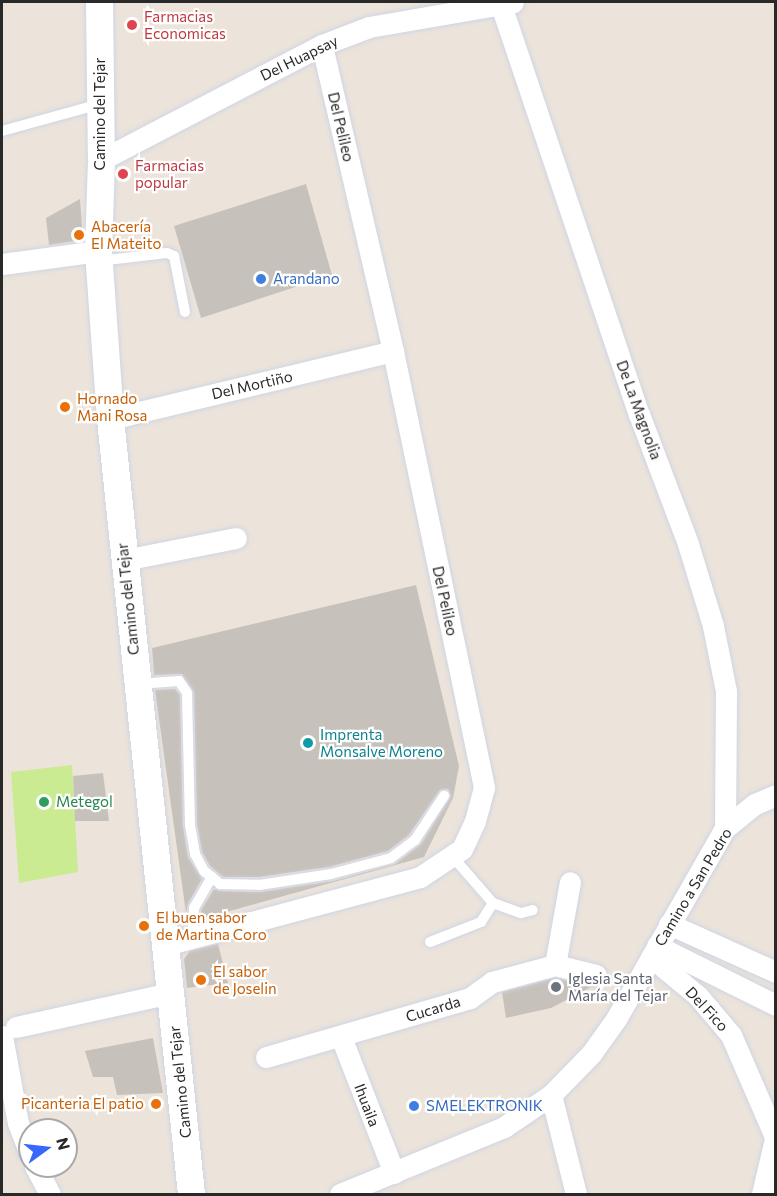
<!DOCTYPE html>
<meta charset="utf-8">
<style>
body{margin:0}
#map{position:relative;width:777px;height:1196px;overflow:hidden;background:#ece4db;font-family:Commissioner,sans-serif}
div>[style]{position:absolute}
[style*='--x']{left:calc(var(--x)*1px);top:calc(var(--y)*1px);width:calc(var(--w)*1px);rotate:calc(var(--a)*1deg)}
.pitch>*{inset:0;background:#caeb91}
.building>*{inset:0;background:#c7c1bb}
.roads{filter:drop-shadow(0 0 2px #d0d5e3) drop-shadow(0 0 2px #d0d5e3)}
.service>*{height:10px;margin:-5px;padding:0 5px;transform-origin:5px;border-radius:5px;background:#fff}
.minor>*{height:21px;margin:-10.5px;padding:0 10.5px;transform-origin:10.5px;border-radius:10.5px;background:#fff}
.tertiary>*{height:27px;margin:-13.5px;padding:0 13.5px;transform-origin:13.5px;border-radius:13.5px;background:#fff}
.dots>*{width:16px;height:16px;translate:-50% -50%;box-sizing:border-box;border:3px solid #fff;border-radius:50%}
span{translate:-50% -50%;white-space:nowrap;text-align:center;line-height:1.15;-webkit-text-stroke:4.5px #fff;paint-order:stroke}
.health-label{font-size:15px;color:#be3a42}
.left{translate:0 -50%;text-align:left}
.street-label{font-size:15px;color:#292929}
.food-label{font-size:15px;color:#c56008}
.right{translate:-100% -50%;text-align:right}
.shop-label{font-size:15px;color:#366cbe}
.culture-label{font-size:15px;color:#0d838f}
.leisure-label{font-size:15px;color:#27864d}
.worship-label{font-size:15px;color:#5b616d}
.frame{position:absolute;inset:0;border:3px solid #292929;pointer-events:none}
.north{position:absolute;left:18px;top:1118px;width:60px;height:60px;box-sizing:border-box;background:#fff;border:2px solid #a9a9a9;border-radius:50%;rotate:75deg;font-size:16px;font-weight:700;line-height:24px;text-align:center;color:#292929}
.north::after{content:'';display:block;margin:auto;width:21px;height:27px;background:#3767fd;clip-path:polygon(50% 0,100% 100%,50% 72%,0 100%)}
</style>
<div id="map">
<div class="pitch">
<div style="clip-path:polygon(72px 765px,78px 872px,19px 883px,11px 772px)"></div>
</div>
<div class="building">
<div style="clip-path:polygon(306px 184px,332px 275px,201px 318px,174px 226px)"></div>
<div style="clip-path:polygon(80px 199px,83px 240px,49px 245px,46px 218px)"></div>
<div style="clip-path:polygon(416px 585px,459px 766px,453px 798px,424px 857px,201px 919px,201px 910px,214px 889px,220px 891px,260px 892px,333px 881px,395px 864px,421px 844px,451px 796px,448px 789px,440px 790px,409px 835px,388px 851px,329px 867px,259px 877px,223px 877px,210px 866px,202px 852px,197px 824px,194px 692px,182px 674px,154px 675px,152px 648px)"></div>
<div style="clip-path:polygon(175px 689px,180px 695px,183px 826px,188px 857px,202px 879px,188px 904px,186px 913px,155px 690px)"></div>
<div style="clip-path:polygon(103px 773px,109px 821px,75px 821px,73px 776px)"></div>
<div style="clip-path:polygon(218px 944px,228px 983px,187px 988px,184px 959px,190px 951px)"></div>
<div style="clip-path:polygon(555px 978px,591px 987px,551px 1008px,506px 1018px,502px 992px)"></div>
<div style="clip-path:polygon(153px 1038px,163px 1093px,117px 1095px,113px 1077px,93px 1077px,85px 1051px)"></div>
</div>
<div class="roads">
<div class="service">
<div style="--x:2;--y:131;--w:102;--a:-15.4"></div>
<div style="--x:99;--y:261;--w:68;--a:-6.7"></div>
<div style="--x:167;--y:253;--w:8;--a:23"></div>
<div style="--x:174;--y:256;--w:57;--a:78.9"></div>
<div style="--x:137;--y:684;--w:42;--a:-4.1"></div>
<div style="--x:179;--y:681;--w:14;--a:56"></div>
<div style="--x:187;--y:693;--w:132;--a:88.7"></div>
<div style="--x:190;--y:825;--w:29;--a:80"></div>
<div style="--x:195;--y:854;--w:19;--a:62"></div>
<div style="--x:204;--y:871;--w:21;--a:39"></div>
<div style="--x:220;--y:884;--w:39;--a:1"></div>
<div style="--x:259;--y:885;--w:73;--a:-8.7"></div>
<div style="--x:331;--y:874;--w:62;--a:-14.9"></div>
<div style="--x:391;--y:858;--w:30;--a:-37"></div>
<div style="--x:415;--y:840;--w:53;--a:-56.6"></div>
<div style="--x:452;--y:856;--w:62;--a:48.9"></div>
<div style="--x:493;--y:903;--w:30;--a:20"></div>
<div style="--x:521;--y:913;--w:12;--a:-14"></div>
<div style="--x:192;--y:938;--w:30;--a:-86"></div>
<div style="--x:194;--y:908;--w:36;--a:-60"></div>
<div style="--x:430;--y:942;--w:55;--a:-21.4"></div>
<div style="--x:481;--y:922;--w:22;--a:-58"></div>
</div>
<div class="minor">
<div style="--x:500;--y:2;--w:435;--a:71.4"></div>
<div style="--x:639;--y:414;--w:139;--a:69.3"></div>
<div style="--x:688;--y:544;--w:86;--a:73"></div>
<div style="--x:713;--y:626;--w:66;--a:78.7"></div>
<div style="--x:726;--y:691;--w:137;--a:90.4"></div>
<div style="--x:101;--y:160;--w:249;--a:-27.5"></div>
<div style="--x:322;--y:45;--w:50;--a:-21"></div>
<div style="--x:369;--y:27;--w:146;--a:-9.8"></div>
<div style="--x:2;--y:264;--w:97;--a:-7.7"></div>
<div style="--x:110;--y:419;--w:291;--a:-13.5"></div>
<div style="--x:124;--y:560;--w:114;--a:-11.1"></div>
<div style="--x:669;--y:924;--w:117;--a:24.2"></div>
<div style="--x:165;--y:945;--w:264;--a:-14.9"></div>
<div style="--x:420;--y:877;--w:50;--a:-33.7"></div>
<div style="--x:462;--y:849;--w:31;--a:-65"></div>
<div style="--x:475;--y:821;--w:35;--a:-75"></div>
<div style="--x:484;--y:787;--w:445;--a:-101.8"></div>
<div style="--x:393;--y:351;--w:314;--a:-103.1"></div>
<div style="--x:657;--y:946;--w:133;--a:26.4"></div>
<div style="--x:651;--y:957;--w:61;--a:39.7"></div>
<div style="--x:698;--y:996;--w:51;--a:49.8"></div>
<div style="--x:731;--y:1035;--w:113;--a:66.6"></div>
<div style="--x:555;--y:965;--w:84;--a:-79.8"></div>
<div style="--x:16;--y:1027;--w:158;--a:-12.4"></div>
<div style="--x:2;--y:1036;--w:88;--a:79.6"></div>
<div style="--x:18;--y:1123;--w:33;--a:69"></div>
<div style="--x:341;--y:1037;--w:146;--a:68.7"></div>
<div style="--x:266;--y:1057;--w:212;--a:-16.1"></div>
<div style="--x:470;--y:998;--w:27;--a:-36"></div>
<div style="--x:492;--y:982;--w:65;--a:-15.1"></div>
<div style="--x:555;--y:965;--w:42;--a:13.7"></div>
<div style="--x:551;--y:1095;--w:102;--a:75.8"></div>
<div style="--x:35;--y:1166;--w:32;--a:62"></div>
<div style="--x:340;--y:1194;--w:177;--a:-22.2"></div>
<div style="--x:504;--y:1127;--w:57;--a:-34.2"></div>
<div style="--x:551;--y:1095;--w:57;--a:-45.7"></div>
<div style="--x:591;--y:1054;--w:43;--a:-54.5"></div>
<div style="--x:616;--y:1019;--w:220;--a:-60.3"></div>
<div style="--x:725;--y:828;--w:38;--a:-39"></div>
<div style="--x:755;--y:804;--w:23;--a:-23"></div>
<div style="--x:762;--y:1194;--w:57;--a:-76.7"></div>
</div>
<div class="tertiary">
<div style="--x:99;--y:2;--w:158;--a:89.3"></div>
<div style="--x:101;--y:160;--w:91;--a:91.9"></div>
<div style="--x:98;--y:251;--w:168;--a:85.9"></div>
<div style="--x:110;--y:419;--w:779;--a:84.03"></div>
</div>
</div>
<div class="dots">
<div style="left:132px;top:25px;background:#e0444e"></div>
<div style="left:123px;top:174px;background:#e0444e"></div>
<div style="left:79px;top:235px;background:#e8710a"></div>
<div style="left:261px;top:279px;background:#3f7fe0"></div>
<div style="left:65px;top:407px;background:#e8710a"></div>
<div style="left:308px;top:743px;background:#0f9aa8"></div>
<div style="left:44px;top:802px;background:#2e9e5b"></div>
<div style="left:144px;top:926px;background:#e8710a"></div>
<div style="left:201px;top:980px;background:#e8710a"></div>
<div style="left:556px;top:987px;background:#6b7280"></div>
<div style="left:156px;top:1104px;background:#e8710a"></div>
<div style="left:414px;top:1106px;background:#3f7fe0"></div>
</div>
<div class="health-label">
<span class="left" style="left:144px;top:25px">Farmacias<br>Economicas</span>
<span class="left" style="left:135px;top:174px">Farmacias<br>popular</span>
</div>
<div class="street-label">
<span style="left:299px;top:58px;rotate:-26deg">Del Huapsay</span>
<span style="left:100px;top:114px;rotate:-90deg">Camino del Tejar</span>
<span style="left:341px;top:127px;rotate:77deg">Del Pelileo</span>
<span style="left:252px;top:385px;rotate:-13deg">Del Mortiño</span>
<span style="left:639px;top:410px;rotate:70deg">De La Magnolia</span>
<span style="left:128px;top:599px;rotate:-96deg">Camino del Tejar</span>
<span style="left:445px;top:601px;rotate:78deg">Del Pelileo</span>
<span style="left:693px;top:887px;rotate:-59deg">Camino a San Pedro</span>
<span style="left:433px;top:1009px;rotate:-17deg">Cucarda</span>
<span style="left:707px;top:1009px;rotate:47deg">Del Fico</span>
<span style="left:180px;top:1082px;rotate:-96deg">Camino del Tejar</span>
<span style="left:367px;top:1105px;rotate:69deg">Ihuaila</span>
</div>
<div class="food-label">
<span class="left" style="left:91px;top:235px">Abacería<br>El Mateito</span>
<span class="left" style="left:77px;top:407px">Hornado<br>Mani Rosa</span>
<span class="left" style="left:156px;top:926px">El buen sabor<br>de Martina Coro</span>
<span class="left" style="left:213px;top:980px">El sabor<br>de Joselin</span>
<span class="right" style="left:144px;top:1104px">Picanteria El patio</span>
</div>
<div class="shop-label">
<span class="left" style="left:273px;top:279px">Arandano</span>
<span class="left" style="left:426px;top:1106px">SMELEKTRONIK</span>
</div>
<div class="culture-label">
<span class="left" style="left:320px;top:743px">Imprenta<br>Monsalve Moreno</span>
</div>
<div class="leisure-label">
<span class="left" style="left:56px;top:802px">Metegol</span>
</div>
<div class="worship-label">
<span class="left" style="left:568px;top:987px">Iglesia Santa<br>María del Tejar</span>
</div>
<div class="frame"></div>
<div class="north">N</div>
</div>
